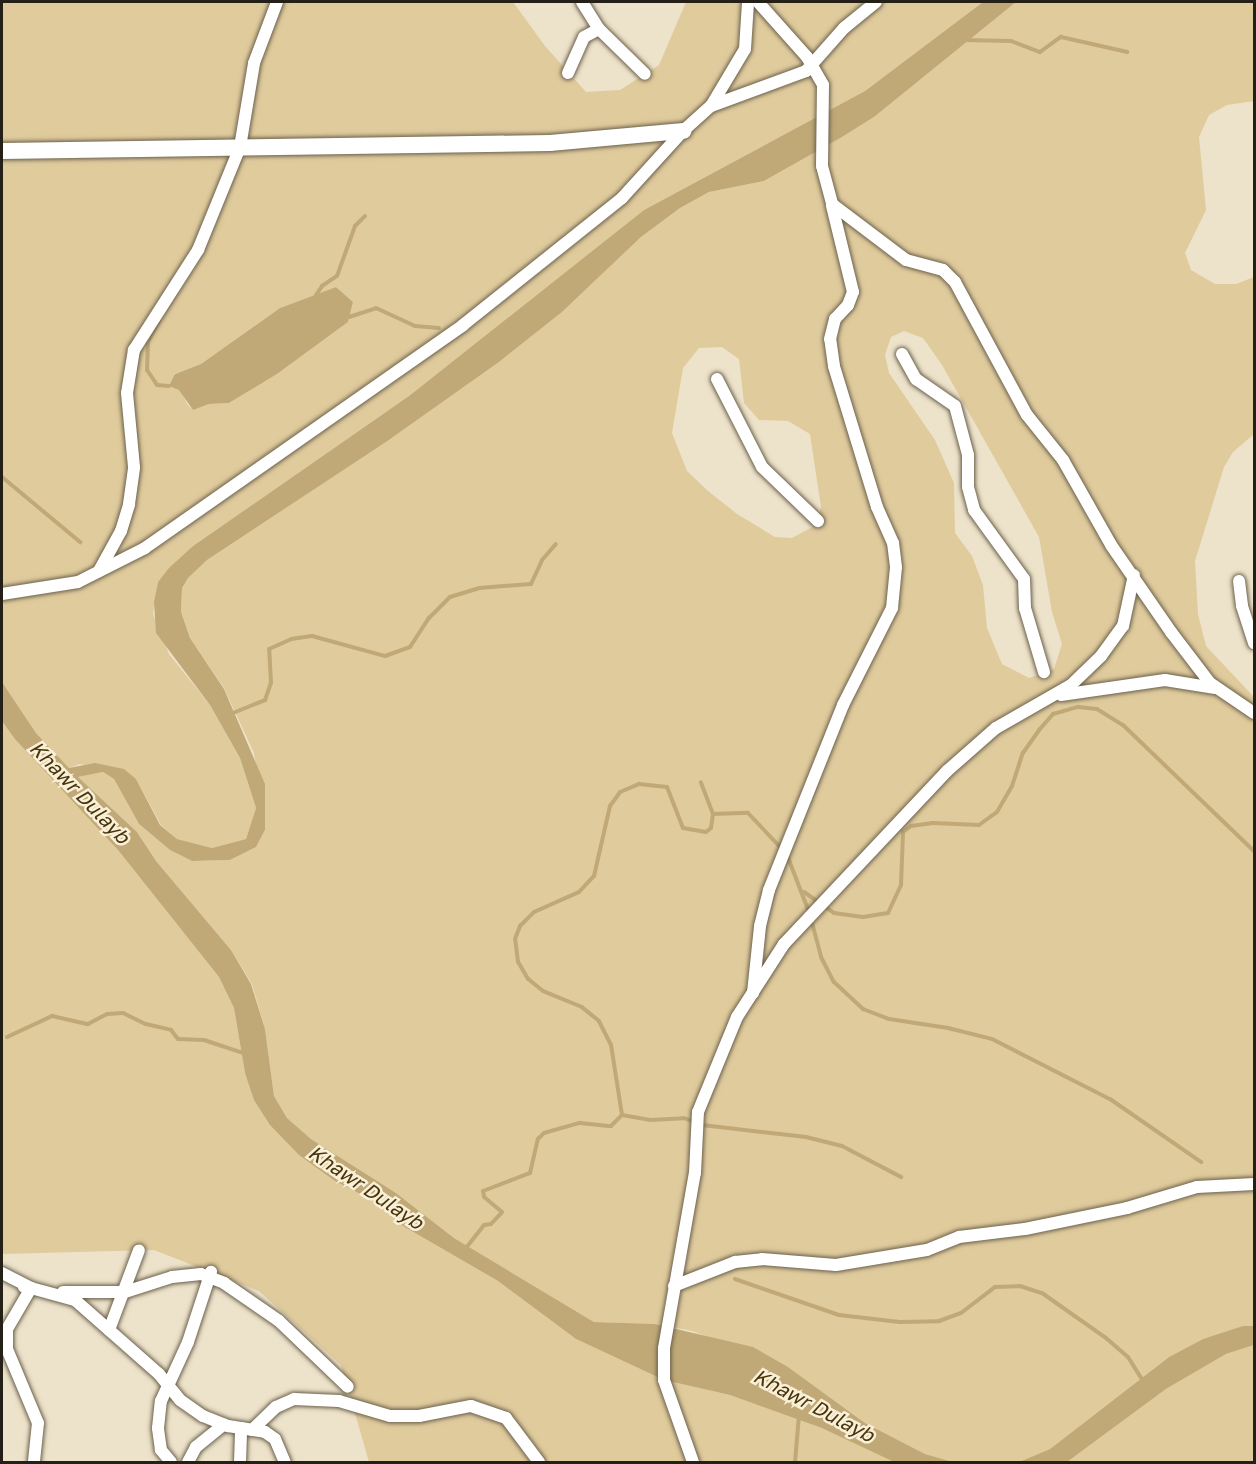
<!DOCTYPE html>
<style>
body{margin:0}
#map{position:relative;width:1256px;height:1464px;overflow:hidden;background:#ede2ca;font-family:"Golos Text",sans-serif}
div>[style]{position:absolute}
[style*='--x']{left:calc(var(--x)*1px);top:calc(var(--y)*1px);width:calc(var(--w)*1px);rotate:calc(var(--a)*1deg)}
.green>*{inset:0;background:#e0cb9d}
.water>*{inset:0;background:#c0a977}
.stream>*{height:4px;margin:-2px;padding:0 2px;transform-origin:2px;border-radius:2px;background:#c0a977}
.roads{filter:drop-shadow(0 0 2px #6b614c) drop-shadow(0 0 2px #6b614c)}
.minor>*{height:12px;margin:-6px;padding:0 6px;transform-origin:6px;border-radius:6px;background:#fff}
.secondary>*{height:16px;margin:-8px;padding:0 8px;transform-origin:8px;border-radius:8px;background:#fff}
span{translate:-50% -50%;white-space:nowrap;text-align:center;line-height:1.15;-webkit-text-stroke:5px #faefd7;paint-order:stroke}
.water-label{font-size:20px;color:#46360d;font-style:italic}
.frame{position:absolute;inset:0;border:3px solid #242017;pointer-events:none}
</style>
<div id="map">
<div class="green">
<div style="clip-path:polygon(evenodd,2px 2px,513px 2px,545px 46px,586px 92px,620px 90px,659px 65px,686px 2px,983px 2px,865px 91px,644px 210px,409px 396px,193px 546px,158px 582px,153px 614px,169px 654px,210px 705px,240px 758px,256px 808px,246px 839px,212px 848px,177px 839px,161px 825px,136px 779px,80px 764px,69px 768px,36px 733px,2px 682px,2px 2px,336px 287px,353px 302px,348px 322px,277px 374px,229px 403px,209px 404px,193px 410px,187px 404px,174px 374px,201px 364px,280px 308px,336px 287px)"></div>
<div style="clip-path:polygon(evenodd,1016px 2px,1254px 2px,1254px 101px,1227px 105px,1209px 115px,1199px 137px,1206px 210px,1185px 253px,1191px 270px,1215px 284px,1236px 284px,1254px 277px,1254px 434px,1233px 452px,1224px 467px,1195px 561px,1198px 614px,1206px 646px,1254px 697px,1254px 1326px,1203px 1339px,1169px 1357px,1050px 1449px,1019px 1462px,953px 1462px,925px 1454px,865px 1423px,788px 1367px,692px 1331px,655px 1324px,594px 1322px,454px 1238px,396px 1193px,311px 1139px,287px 1118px,274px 1096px,265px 1029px,252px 984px,231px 950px,156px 861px,137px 832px,78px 777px,103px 772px,114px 779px,139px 824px,170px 850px,192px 861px,230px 860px,256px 847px,265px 830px,254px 753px,224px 688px,190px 638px,181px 612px,182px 588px,188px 578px,207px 560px,386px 442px,499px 362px,562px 312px,641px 237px,680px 208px,709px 192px,764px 181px,842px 137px,874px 117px,1016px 2px,904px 331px,923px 338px,942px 365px,1039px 537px,1052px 612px,1062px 644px,1054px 669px,1029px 678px,1002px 664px,987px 628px,983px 585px,972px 556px,955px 533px,954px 483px,935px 440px,889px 373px,885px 355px,891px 337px,904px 331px,1016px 2px,722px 347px,739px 359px,744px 403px,759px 420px,788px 421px,810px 434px,821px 507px,816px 525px,792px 538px,775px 537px,737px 514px,708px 491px,687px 471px,672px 433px,683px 368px,699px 348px,722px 347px)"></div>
<div style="clip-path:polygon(2px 721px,118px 850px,219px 977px,234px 1008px,245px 1073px,335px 1181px,372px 1200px,403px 1226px,498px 1281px,576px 1339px,664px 1380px,730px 1395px,822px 1427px,894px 1462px,369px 1462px,341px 1365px,259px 1291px,154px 1250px,2px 1254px)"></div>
<div style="clip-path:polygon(1254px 1345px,1254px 1462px,1067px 1462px,1166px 1389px,1226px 1354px)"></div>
</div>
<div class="water">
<div style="clip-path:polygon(983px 2px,1016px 2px,874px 117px,842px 137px,764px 181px,709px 192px,680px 208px,641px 237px,562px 312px,499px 362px,386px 442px,207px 560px,188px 578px,182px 588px,181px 612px,190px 638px,224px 689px,265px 784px,265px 830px,256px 847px,230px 860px,192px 861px,170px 850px,139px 824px,114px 779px,103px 772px,78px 777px,137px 832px,156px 861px,231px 950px,251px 984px,265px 1029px,274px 1096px,287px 1118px,311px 1139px,396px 1193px,454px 1238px,594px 1322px,655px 1324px,753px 1347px,788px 1367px,865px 1423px,925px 1454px,953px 1462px,894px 1462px,822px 1428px,730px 1395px,664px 1380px,576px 1339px,498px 1281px,403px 1226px,372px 1200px,335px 1181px,299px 1155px,270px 1125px,254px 1100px,245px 1073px,234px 1008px,219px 977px,118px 850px,15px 739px,2px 721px,2px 682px,36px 733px,69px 768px,95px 763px,124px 769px,136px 779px,160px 825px,177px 839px,212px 848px,246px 839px,256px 808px,240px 758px,210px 705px,156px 633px,154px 602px,158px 582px,169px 568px,193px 546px,409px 396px,644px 210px,865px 91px)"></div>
<div style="clip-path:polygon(336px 287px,353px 302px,348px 322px,277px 374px,229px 403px,209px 404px,193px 410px,179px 390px,169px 386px,175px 374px,201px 364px,280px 308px)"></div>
<div style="clip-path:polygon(1243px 1326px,1254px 1326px,1254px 1345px,1226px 1354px,1166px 1389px,1067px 1462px,1019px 1462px,1050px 1449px,1169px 1357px,1203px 1339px)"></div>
</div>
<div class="stream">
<div style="--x:963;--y:40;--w:48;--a:1.2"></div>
<div style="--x:1011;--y:41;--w:31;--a:21"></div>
<div style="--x:1040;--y:52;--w:26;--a:-36"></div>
<div style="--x:1061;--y:37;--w:68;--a:12.8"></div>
<div style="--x:316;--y:295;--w:11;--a:-56"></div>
<div style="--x:322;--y:286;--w:18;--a:-34"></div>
<div style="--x:337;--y:276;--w:53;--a:-70.2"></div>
<div style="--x:355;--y:226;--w:14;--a:-45"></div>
<div style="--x:349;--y:317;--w:28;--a:-18"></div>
<div style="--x:376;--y:308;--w:43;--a:24.8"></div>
<div style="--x:415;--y:326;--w:24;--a:5"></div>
<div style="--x:159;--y:321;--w:24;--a:118"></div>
<div style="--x:148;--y:342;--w:28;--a:92"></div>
<div style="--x:147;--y:370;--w:18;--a:56"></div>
<div style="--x:157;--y:385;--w:12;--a:5"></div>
<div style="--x:2;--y:477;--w:102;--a:39.8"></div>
<div style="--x:233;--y:713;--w:35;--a:-22"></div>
<div style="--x:265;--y:700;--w:18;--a:-71"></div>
<div style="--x:271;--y:683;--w:34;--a:-93"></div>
<div style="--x:269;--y:649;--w:24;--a:-24"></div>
<div style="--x:291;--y:639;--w:21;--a:-8"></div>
<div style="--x:312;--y:636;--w:76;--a:15.3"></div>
<div style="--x:385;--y:656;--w:27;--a:-20"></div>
<div style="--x:410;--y:647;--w:35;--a:-57"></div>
<div style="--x:429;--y:618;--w:30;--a:-45"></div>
<div style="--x:450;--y:597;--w:30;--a:-17"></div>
<div style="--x:479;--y:588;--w:52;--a:-4.4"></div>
<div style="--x:531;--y:584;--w:26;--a:-65"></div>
<div style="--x:542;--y:560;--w:21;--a:-49"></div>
<div style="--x:713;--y:814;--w:35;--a:-2"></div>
<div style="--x:748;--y:813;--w:50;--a:46.6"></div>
<div style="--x:787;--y:855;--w:61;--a:68.9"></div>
<div style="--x:804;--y:892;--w:37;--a:35"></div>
<div style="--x:834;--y:913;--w:29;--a:8"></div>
<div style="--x:863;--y:917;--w:25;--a:-9"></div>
<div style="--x:888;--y:913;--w:31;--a:-65"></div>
<div style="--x:901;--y:885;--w:53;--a:-87.8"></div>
<div style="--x:903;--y:832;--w:10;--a:-37"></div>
<div style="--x:911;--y:826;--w:22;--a:-8"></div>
<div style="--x:933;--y:823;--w:46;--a:2.5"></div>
<div style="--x:979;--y:825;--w:22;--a:-36"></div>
<div style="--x:997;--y:812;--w:30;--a:-60"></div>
<div style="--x:1012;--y:786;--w:35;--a:-72"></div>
<div style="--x:1023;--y:753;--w:29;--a:-55"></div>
<div style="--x:1040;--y:729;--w:20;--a:-49"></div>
<div style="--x:1053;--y:714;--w:26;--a:-16"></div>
<div style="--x:1078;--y:707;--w:19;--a:6"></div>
<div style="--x:1097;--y:709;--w:31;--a:32"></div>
<div style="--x:1123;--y:725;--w:182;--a:43.9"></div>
<div style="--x:811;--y:919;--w:39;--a:75"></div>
<div style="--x:821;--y:957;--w:28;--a:63"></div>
<div style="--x:834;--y:982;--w:40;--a:43"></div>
<div style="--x:863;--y:1009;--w:28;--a:21"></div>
<div style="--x:889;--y:1019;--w:60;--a:8.7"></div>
<div style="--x:948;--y:1028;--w:45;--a:14"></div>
<div style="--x:992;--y:1039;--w:132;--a:27"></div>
<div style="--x:1110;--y:1099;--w:111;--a:34.7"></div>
<div style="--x:7;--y:1037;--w:50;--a:-25"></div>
<div style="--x:52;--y:1016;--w:37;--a:13"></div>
<div style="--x:88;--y:1024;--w:21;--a:-28"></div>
<div style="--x:107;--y:1014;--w:16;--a:-4"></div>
<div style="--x:123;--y:1013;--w:25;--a:26"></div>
<div style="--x:146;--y:1024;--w:26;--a:13"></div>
<div style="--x:171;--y:1030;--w:11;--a:52"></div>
<div style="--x:178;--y:1039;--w:26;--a:2"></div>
<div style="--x:204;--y:1040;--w:44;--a:18.4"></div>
<div style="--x:622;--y:1115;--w:28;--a:10"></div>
<div style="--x:650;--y:1120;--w:34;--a:-3"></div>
<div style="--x:684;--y:1118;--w:19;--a:21"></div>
<div style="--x:702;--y:1125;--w:105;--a:6.6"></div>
<div style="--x:806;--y:1137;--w:37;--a:14"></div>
<div style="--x:842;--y:1146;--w:67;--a:27.7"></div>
<div style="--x:466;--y:1248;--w:29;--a:-52"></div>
<div style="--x:484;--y:1225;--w:7;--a:-8"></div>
<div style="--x:491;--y:1224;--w:16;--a:-47"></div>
<div style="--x:502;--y:1212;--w:23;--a:-140"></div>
<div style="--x:484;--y:1197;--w:6;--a:-99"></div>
<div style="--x:483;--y:1191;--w:50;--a:-21"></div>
<div style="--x:530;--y:1173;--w:35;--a:-77"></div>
<div style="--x:538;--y:1139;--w:8;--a:-45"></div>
<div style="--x:544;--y:1133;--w:37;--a:-16"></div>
<div style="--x:580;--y:1123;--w:31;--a:6"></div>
<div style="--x:611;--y:1126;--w:16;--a:-45"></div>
<div style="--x:622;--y:1115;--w:71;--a:-98.9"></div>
<div style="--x:611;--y:1045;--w:27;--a:-117"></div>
<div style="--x:599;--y:1021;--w:22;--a:-141"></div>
<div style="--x:582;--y:1007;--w:42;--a:-157.7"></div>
<div style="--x:543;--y:991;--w:19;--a:-141"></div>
<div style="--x:528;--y:979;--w:20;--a:-120"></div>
<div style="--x:518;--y:962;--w:23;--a:-97"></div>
<div style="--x:515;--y:939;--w:14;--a:-69"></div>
<div style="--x:520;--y:926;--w:20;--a:-45"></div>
<div style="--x:534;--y:912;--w:49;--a:-24"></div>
<div style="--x:579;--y:892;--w:22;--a:-47"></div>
<div style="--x:594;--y:876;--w:72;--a:-77.1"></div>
<div style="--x:610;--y:806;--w:17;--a:-54"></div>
<div style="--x:620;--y:792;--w:21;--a:-23"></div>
<div style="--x:639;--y:784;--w:28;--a:6"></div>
<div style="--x:667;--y:787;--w:44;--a:68.7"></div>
<div style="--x:683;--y:828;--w:23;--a:10"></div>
<div style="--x:706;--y:832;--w:6;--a:-39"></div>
<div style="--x:711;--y:828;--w:14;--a:-82"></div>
<div style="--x:713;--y:814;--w:34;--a:-111"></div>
<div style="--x:735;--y:1279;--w:110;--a:19.1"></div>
<div style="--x:839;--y:1315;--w:61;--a:6.5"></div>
<div style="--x:900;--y:1322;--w:39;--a:-1"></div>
<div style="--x:939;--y:1321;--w:23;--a:-20"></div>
<div style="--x:961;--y:1313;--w:43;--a:-37.4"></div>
<div style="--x:995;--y:1287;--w:25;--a:-2"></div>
<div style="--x:1020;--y:1286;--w:23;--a:18"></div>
<div style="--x:1042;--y:1293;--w:78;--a:35.1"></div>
<div style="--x:1106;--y:1338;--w:29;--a:41"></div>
<div style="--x:1128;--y:1357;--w:26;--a:58"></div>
<div style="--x:795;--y:1462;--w:47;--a:-85.1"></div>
</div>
<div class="roads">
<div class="minor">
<div style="--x:582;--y:2;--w:32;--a:58"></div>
<div style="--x:599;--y:29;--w:64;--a:44.4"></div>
<div style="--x:758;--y:2;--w:74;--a:48.3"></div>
<div style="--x:807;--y:57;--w:32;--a:60"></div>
<div style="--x:823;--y:85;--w:81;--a:90.7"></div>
<div style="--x:822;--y:166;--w:39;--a:75"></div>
<div style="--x:832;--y:204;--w:93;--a:37.1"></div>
<div style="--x:906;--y:260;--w:38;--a:15"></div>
<div style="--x:943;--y:270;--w:17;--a:45"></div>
<div style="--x:955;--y:282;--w:151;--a:61.6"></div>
<div style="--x:1027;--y:415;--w:58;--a:51.3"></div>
<div style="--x:1063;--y:460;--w:98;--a:60.5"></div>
<div style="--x:1111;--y:545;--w:106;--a:55.4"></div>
<div style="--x:1171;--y:632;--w:64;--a:52.6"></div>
<div style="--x:1210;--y:683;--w:53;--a:34.3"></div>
<div style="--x:568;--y:73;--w:39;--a:-66"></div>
<div style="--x:584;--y:37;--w:17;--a:-28"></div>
<div style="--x:711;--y:106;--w:66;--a:-59.2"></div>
<div style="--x:745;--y:49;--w:47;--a:-86.3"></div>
<div style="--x:902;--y:354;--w:29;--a:61"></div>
<div style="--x:916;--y:379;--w:47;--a:34.7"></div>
<div style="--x:955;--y:406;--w:51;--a:75.1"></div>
<div style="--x:968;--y:455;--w:32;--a:90"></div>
<div style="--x:968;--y:487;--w:24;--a:75"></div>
<div style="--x:974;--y:510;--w:85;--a:54.1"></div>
<div style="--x:1024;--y:579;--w:29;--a:88"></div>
<div style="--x:1025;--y:608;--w:67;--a:73.5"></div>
<div style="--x:717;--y:379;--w:99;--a:62.9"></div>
<div style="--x:762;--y:467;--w:78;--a:44"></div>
<div style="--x:99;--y:571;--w:46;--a:-61.2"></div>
<div style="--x:121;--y:531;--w:28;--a:-73"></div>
<div style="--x:129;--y:504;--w:37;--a:-82"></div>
<div style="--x:134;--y:467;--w:74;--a:-95.4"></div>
<div style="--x:127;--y:393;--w:44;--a:-80.8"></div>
<div style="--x:134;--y:350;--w:119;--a:-57.4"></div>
<div style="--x:198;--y:250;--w:111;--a:-67.8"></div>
<div style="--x:240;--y:147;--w:85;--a:-80.5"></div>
<div style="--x:254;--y:63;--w:65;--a:-69.3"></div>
<div style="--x:1239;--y:581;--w:25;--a:83"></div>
<div style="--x:1242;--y:606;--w:39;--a:72"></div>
<div style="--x:2;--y:594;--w:77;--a:-9"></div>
<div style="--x:78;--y:582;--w:75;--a:-26.9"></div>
<div style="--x:145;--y:548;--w:388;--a:-35"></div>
<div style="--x:463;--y:325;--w:203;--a:-38.6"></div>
<div style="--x:622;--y:198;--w:91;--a:-47.7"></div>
<div style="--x:683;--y:131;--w:38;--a:-42"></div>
<div style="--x:711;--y:106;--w:101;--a:-20.2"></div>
<div style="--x:806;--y:71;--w:57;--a:-48.5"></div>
<div style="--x:844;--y:28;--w:41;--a:-39.1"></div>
<div style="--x:1061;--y:695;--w:105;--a:-8.2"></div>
<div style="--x:1165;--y:680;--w:51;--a:9.1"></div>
<div style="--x:753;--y:993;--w:67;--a:-84"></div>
<div style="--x:760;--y:926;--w:37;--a:-76"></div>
<div style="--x:769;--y:890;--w:199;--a:-68.2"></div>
<div style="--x:843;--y:705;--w:109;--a:-63.2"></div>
<div style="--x:892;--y:608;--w:41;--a:-84.4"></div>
<div style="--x:896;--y:567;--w:24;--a:-97"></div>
<div style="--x:893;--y:543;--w:39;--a:-114"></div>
<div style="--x:877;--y:507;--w:147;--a:-107"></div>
<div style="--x:834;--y:366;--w:27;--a:-98"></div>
<div style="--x:830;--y:339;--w:21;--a:-76"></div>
<div style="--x:835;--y:319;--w:19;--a:-47"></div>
<div style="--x:848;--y:305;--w:14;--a:-69"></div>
<div style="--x:853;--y:292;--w:89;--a:-103.7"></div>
<div style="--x:2;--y:1273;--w:33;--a:27"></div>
<div style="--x:31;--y:1288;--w:46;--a:15.3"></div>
<div style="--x:75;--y:1300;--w:112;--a:41.4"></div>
<div style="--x:159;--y:1374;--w:33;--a:51"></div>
<div style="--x:180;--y:1400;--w:28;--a:35"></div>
<div style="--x:203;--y:1416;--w:27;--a:22"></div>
<div style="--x:228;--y:1426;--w:37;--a:9"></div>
<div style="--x:265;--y:1432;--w:12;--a:35"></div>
<div style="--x:275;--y:1439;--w:25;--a:67"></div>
<div style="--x:674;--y:1286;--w:66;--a:-21.5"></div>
<div style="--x:735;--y:1262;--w:27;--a:-6"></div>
<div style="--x:762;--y:1259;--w:74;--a:4.6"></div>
<div style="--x:836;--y:1265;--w:92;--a:-9.4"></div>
<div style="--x:927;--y:1250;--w:35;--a:-22"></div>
<div style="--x:959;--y:1237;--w:66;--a:-6.9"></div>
<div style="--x:1025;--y:1229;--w:104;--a:-11.6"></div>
<div style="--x:1127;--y:1208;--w:73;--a:-16.7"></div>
<div style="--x:1197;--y:1187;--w:57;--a:-3"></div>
<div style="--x:24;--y:1287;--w:7;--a:8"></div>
<div style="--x:31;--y:1288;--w:48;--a:120.3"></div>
<div style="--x:7;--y:1329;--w:20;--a:90"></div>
<div style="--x:7;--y:1349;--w:80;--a:67.3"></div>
<div style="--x:38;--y:1423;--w:39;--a:96"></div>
<div style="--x:63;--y:1292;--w:62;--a:0"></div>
<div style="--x:125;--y:1292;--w:49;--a:-17.7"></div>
<div style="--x:172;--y:1277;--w:29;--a:-6"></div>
<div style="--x:201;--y:1274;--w:25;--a:21"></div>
<div style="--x:224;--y:1283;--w:67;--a:34.6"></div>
<div style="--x:279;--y:1321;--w:95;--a:43.7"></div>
<div style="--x:109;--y:1330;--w:85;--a:-69.4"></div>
<div style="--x:252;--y:1430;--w:33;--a:-44"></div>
<div style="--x:276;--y:1407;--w:20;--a:-24"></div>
<div style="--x:294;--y:1399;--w:45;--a:2.5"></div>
<div style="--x:339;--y:1401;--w:53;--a:16.4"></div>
<div style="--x:390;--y:1416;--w:29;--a:0"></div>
<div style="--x:419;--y:1416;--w:53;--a:-10.9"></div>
<div style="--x:471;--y:1406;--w:37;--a:19"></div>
<div style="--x:506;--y:1418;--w:55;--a:53.1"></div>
<div style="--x:171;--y:1462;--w:16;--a:-130"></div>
<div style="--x:161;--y:1450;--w:22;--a:-98"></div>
<div style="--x:158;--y:1428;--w:27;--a:-84"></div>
<div style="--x:161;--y:1401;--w:65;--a:-65.4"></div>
<div style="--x:188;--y:1342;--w:74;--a:-71.8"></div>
<div style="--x:188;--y:1462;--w:17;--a:-62"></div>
<div style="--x:196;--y:1447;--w:36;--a:-39"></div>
<div style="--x:240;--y:1462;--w:34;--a:-88"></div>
<div style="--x:693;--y:1462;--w:87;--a:-109.5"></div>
<div style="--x:664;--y:1380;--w:32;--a:-90"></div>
<div style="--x:664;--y:1348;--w:178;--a:-80"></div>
<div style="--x:695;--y:1173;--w:61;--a:-87.2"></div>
<div style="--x:698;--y:1112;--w:103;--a:-67.7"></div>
<div style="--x:737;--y:1017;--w:87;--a:-57.2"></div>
<div style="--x:784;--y:944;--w:238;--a:-46.7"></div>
<div style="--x:947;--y:771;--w:65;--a:-41.3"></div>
<div style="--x:996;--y:728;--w:86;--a:-29.8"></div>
<div style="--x:1071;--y:685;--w:42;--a:-44"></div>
<div style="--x:1101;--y:656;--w:37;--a:-54"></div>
<div style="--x:1123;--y:626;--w:52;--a:-77.8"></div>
</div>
<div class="secondary">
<div style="--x:2;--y:151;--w:548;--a:-0.84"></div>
<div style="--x:550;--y:143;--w:134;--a:-5.2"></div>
</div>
</div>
<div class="water-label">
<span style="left:80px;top:792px;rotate:46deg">Khawr Dulayb</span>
<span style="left:366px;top:1187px;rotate:34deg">Khawr Dulayb</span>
<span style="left:814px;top:1405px;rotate:28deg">Khawr Dulayb</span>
</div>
<div class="frame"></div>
</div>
